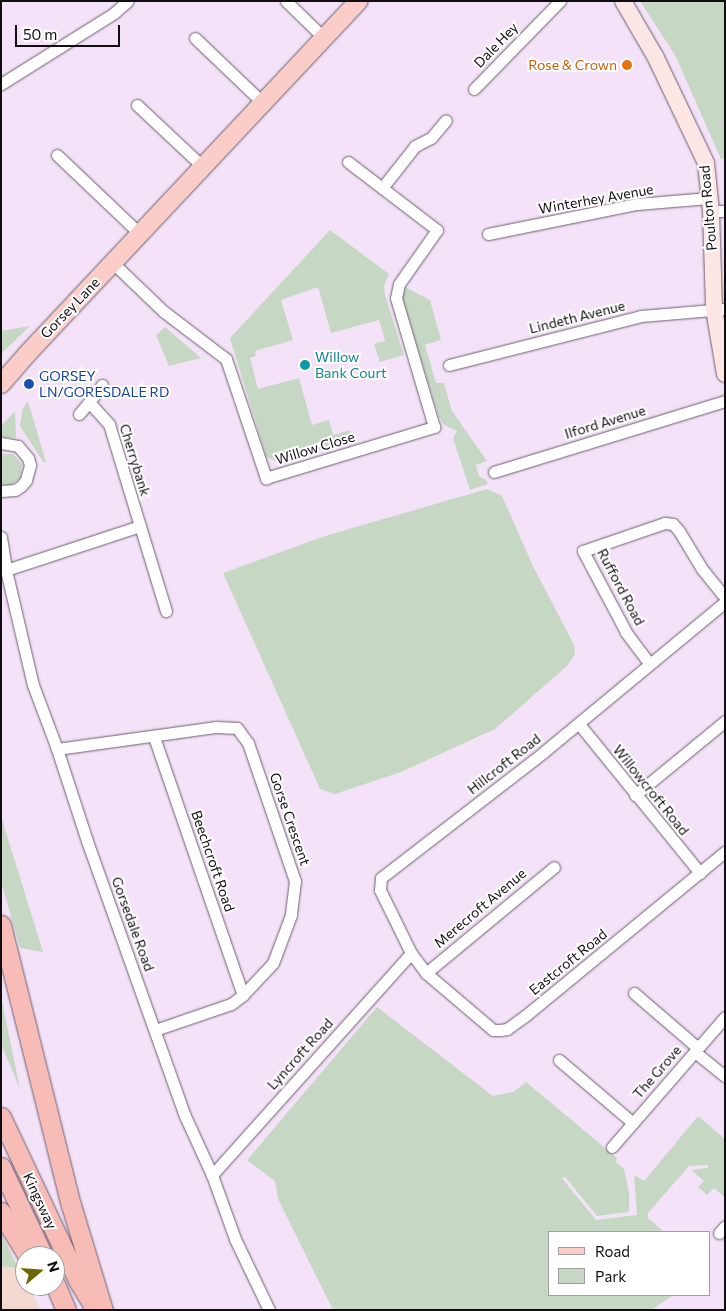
<!DOCTYPE html>
<style>
body{margin:0}
#map{position:relative;width:726px;height:1311px;overflow:hidden;background:#f4e3f8;font-family:Commissioner,sans-serif}
div>[style]{position:absolute}
[style*='--x']{left:calc(var(--x)*1px);top:calc(var(--y)*1px);width:calc(var(--w)*1px);rotate:calc(var(--a)*1deg)}
.industrial>*{inset:0;background:#f2dad0}
.green>*{inset:0;background:#c6d8c4}
.roads{filter:drop-shadow(0 0 1px #6b5d6e) drop-shadow(0 0 1px #6b5d6e)}
.minor>*{height:11px;margin:-5.5px;padding:0 5.5px;transform-origin:5.5px;border-radius:5.5px;background:#fff}
.secondary>*{height:16px;margin:-8px;padding:0 8px;transform-origin:8px;border-radius:8px;background:#fde6e3}
.primary>*{height:18px;margin:-9px;padding:0 9px;transform-origin:9px;border-radius:9px;background:#facdc8}
.trunk>*{height:19px;margin:-9.5px;padding:0 9.5px;transform-origin:9.5px;border-radius:9.5px;background:#f8bcb6}
.dots>*{width:14px;height:14px;translate:-50% -50%;box-sizing:border-box;border:2px solid #fff;border-radius:50%}
span{translate:-50% -50%;white-space:nowrap;text-align:center;line-height:1.15;-webkit-text-stroke:4px #fff;paint-order:stroke}
.street-label{font-size:14px;color:#110c12}
.food-label{font-size:14px;color:#c56008}
.right{translate:-100% -50%;text-align:right}
.culture-label{font-size:14px;color:#0d838f}
.left{translate:0 -50%;text-align:left}
.transit-label{font-size:14px;color:#164399}
.frame{position:absolute;inset:0;border:2px solid #110c12;pointer-events:none}
.legend{position:absolute;left:548px;top:1231px;width:162px;height:65px;box-sizing:border-box;background:#fff;border:1px solid #a09ea0;margin:0;padding:6px 9px;list-style:none;font-size:15px;color:#110c12}
.legend li{display:flex;align-items:center;gap:10px;height:25px}
.legend b{width:25px;border:1px solid #a09ea0}
.north{position:absolute;left:15px;top:1246px;width:50px;height:50px;box-sizing:border-box;background:#fff;border:1px solid #a09ea0;border-radius:50%;rotate:72deg;font-size:14px;font-weight:700;line-height:20px;text-align:center;color:#110c12}
.north::after{content:'';display:block;margin:auto;width:18px;height:22px;background:#6e6700;clip-path:polygon(50% 0,100% 100%,50% 72%,0 100%)}
.scale{position:absolute;left:15px;top:25px;width:105px;height:22px;box-sizing:border-box;border:2px solid #110c12;border-top:0;padding-left:6px;font-size:15px;line-height:18px;white-space:nowrap;color:#110c12;-webkit-text-stroke:4px #fff;paint-order:stroke}
</style>
<div id="map">
<div class="industrial">
<div style="clip-path:polygon(1px 1235px,25px 1280px,25px 1286px,28px 1286px,41px 1310px,1px 1310px)"></div>
</div>
<div class="green">
<div style="clip-path:polygon(640px 1px,725px 1px,725px 159px,721px 159px,675px 55px)"></div>
<div style="clip-path:polygon(330px 230px,389px 274px,384px 286px,385px 295px,404px 355px,380px 362px,374px 344px,385px 341px,379px 320px,331px 333px,318px 287px,281px 300px,293px 340px,255px 351px,256px 356px,250px 358px,258px 389px,299px 378px,312px 425px,329px 420px,333px 435px,350px 430px,353px 440px,276px 462px,266px 456px,230px 338px)"></div>
<div style="clip-path:polygon(405px 287px,430px 300px,441px 340px,425px 345px,436px 383px,444px 383px,452px 411px,487px 461px,476px 465px,479px 476px,486px 480px,488px 484px,470px 490px,453px 438px,457px 431px,444px 425px,439px 417px,402px 298px)"></div>
<div style="clip-path:polygon(30px 326px,2px 353px,1px 352px,1px 331px)"></div>
<div style="clip-path:polygon(165px 327px,201px 358px,169px 366px,156px 335px)"></div>
<div style="clip-path:polygon(28px 401px,46px 462px,44px 463px,20px 426px,23px 408px)"></div>
<div style="clip-path:polygon(15px 411px,16px 438px,1px 437px,1px 426px)"></div>
<div style="clip-path:polygon(1px 454px,13px 454px,22px 464px,21px 477px,11px 485px,1px 484px)"></div>
<div style="clip-path:polygon(487px 489px,502px 496px,532px 564px,574px 645px,575px 654px,567px 666px,495px 729px,401px 772px,335px 794px,320px 789px,223px 573px,325px 536px)"></div>
<div style="clip-path:polygon(1px 816px,43px 952px,20px 948px,1px 881px)"></div>
<div style="clip-path:polygon(1px 996px,20px 1089px,1px 1044px)"></div>
<div style="clip-path:polygon(377px 1007px,493px 1096px,513px 1092px,526px 1082px,617px 1158px,616px 1162px,624px 1169px,629px 1192px,629px 1212px,597px 1216px,565px 1177px,562px 1178px,596px 1220px,637px 1215px,634px 1175px,644px 1181px,698px 1116px,725px 1139px,725px 1198px,714px 1188px,707px 1195px,698px 1187px,704px 1181px,691px 1170px,708px 1168px,708px 1165px,689px 1166px,648px 1213px,648px 1218px,664px 1232px,550px 1232px,550px 1295px,674px 1295px,651px 1310px,333px 1310px,278px 1199px,275px 1181px,247px 1160px)"></div>
<div style="clip-path:polygon(1px 1235px,3px 1237px,18px 1268px,1px 1266px)"></div>
</div>
<div class="roads">
<div class="minor">
<div style="--x:286;--y:1;--w:53;--a:44.2"></div>
<div style="--x:195;--y:38;--w:94;--a:43.7"></div>
<div style="--x:1;--y:84;--w:133;--a:-32.1"></div>
<div style="--x:114;--y:13;--w:18;--a:-41"></div>
<div style="--x:474;--y:89;--w:123;--a:-45.7"></div>
<div style="--x:137;--y:105;--w:91;--a:43.2"></div>
<div style="--x:57;--y:155;--w:115;--a:43.6"></div>
<div style="--x:382;--y:188;--w:53;--a:-51.8"></div>
<div style="--x:415;--y:146;--w:18;--a:-27"></div>
<div style="--x:431;--y:138;--w:23;--a:-50"></div>
<div style="--x:711;--y:211;--w:14;--a:0"></div>
<div style="--x:488;--y:234;--w:152;--a:-11.4"></div>
<div style="--x:637;--y:204;--w:72;--a:-4.8"></div>
<div style="--x:113;--y:263;--w:69;--a:43.8"></div>
<div style="--x:163;--y:311;--w:79;--a:37.3"></div>
<div style="--x:226;--y:359;--w:126;--a:71.4"></div>
<div style="--x:266;--y:478;--w:176;--a:-16.9"></div>
<div style="--x:434;--y:427;--w:134;--a:-106.4"></div>
<div style="--x:396;--y:298;--w:14;--a:-78"></div>
<div style="--x:399;--y:284;--w:66;--a:-54.9"></div>
<div style="--x:437;--y:230;--w:112;--a:-142.6"></div>
<div style="--x:449;--y:365;--w:198;--a:-14.3"></div>
<div style="--x:641;--y:316;--w:84;--a:-4.8"></div>
<div style="--x:102;--y:385;--w:21;--a:127"></div>
<div style="--x:89;--y:402;--w:30;--a:48"></div>
<div style="--x:109;--y:424;--w:107;--a:73.1"></div>
<div style="--x:79;--y:414;--w:16;--a:-50"></div>
<div style="--x:1;--y:443;--w:17;--a:10"></div>
<div style="--x:18;--y:446;--w:16;--a:50"></div>
<div style="--x:28;--y:458;--w:7;--a:74"></div>
<div style="--x:30;--y:465;--w:16;--a:105"></div>
<div style="--x:26;--y:480;--w:8;--a:130"></div>
<div style="--x:21;--y:486;--w:7;--a:146"></div>
<div style="--x:15;--y:490;--w:14;--a:176"></div>
<div style="--x:494;--y:472;--w:242;--a:-17.1"></div>
<div style="--x:1;--y:537;--w:33;--a:81"></div>
<div style="--x:6;--y:570;--w:118;--a:76.8"></div>
<div style="--x:33;--y:685;--w:68;--a:69.4"></div>
<div style="--x:57;--y:749;--w:97;--a:71.9"></div>
<div style="--x:87;--y:841;--w:292;--a:70.4"></div>
<div style="--x:185;--y:1116;--w:65;--a:65.4"></div>
<div style="--x:212;--y:1175;--w:68;--a:70.2"></div>
<div style="--x:235;--y:1239;--w:79;--a:64.4"></div>
<div style="--x:6;--y:570;--w:141;--a:-18.2"></div>
<div style="--x:140;--y:526;--w:89;--a:73"></div>
<div style="--x:725;--y:602;--w:235;--a:140.4"></div>
<div style="--x:544;--y:752;--w:206;--a:142.3"></div>
<div style="--x:381;--y:878;--w:12;--a:95"></div>
<div style="--x:380;--y:890;--w:70;--a:63.8"></div>
<div style="--x:411;--y:953;--w:25;--a:53"></div>
<div style="--x:426;--y:973;--w:88;--a:40.4"></div>
<div style="--x:493;--y:1030;--w:7;--a:0"></div>
<div style="--x:500;--y:1030;--w:7;--a:-8"></div>
<div style="--x:507;--y:1029;--w:22;--a:-36"></div>
<div style="--x:525;--y:1016;--w:259;--a:-39.4"></div>
<div style="--x:649;--y:663;--w:39;--a:-127"></div>
<div style="--x:626;--y:632;--w:92;--a:-118"></div>
<div style="--x:583;--y:551;--w:87;--a:-18.9"></div>
<div style="--x:665;--y:523;--w:8;--a:7"></div>
<div style="--x:673;--y:524;--w:9;--a:49"></div>
<div style="--x:679;--y:531;--w:44;--a:58.8"></div>
<div style="--x:702;--y:569;--w:36;--a:51"></div>
<div style="--x:579;--y:724;--w:192;--a:50.9"></div>
<div style="--x:154;--y:737;--w:273;--a:71"></div>
<div style="--x:57;--y:749;--w:161;--a:-7.9"></div>
<div style="--x:216;--y:727;--w:21;--a:3"></div>
<div style="--x:237;--y:728;--w:19;--a:54"></div>
<div style="--x:248;--y:743;--w:146;--a:71.2"></div>
<div style="--x:295;--y:881;--w:34;--a:97"></div>
<div style="--x:291;--y:915;--w:51;--a:110.6"></div>
<div style="--x:273;--y:963;--w:44;--a:133.2"></div>
<div style="--x:243;--y:995;--w:15;--a:143"></div>
<div style="--x:231;--y:1004;--w:80;--a:161.1"></div>
<div style="--x:635;--y:795;--w:117;--a:-39.4"></div>
<div style="--x:426;--y:973;--w:166;--a:-39.6"></div>
<div style="--x:634;--y:993;--w:84;--a:40.7"></div>
<div style="--x:695;--y:1052;--w:38;--a:39"></div>
<div style="--x:559;--y:1060;--w:97;--a:40.4"></div>
<div style="--x:612;--y:1147;--w:172;--a:-49"></div>
<div style="--x:212;--y:1175;--w:298;--a:-48.1"></div>
<div style="--x:719;--y:1233;--w:9;--a:-49"></div>
</div>
<div class="secondary">
<div style="--x:623;--y:1;--w:66;--a:59.9"></div>
<div style="--x:656;--y:58;--w:116;--a:64.5"></div>
<div style="--x:706;--y:163;--w:48;--a:84.1"></div>
<div style="--x:711;--y:211;--w:98;--a:88.2"></div>
<div style="--x:714;--y:309;--w:66;--a:80.4"></div>
</div>
<div class="primary">
<div style="--x:1;--y:384;--w:41;--a:-48.9"></div>
<div style="--x:28;--y:353;--w:483;--a:-46.8"></div>
</div>
<div class="trunk">
<div style="--x:1;--y:925;--w:289;--a:76"></div>
<div style="--x:71;--y:1205;--w:110;--a:73.1"></div>
<div style="--x:1;--y:1117;--w:180;--a:64.7"></div>
<div style="--x:78;--y:1280;--w:29;--a:59"></div>
<div style="--x:1;--y:1167;--w:98;--a:64.7"></div>
<div style="--x:1;--y:1212;--w:52;--a:58.5"></div>
<div style="--x:55;--y:1284;--w:28;--a:67"></div>
</div>
</div>
<div class="dots">
<div style="left:627px;top:65px;background:#e8710a"></div>
<div style="left:305px;top:365px;background:#0f9aa8"></div>
<div style="left:29px;top:384px;background:#1a4fb4"></div>
</div>
<div class="street-label">
<span style="left:496px;top:45px;rotate:-46deg">Dale Hey</span>
<span style="left:596px;top:199px;rotate:-10deg">Winterhey Avenue</span>
<span style="left:708px;top:208px;rotate:-95deg">Poulton Road</span>
<span style="left:70px;top:308px;rotate:-46deg">Gorsey Lane</span>
<span style="left:577px;top:317px;rotate:-14deg">Lindeth Avenue</span>
<span style="left:605px;top:422px;rotate:-17deg">Ilford Avenue</span>
<span style="left:315px;top:448px;rotate:-17deg">Willow Close</span>
<span style="left:135px;top:460px;rotate:73deg">Cherrybank</span>
<span style="left:621px;top:587px;rotate:62deg">Rufford Road</span>
<span style="left:504px;top:764px;rotate:-38deg">Hillcroft Road</span>
<span style="left:651px;top:790px;rotate:51deg">Willowcroft Road</span>
<span style="left:290px;top:819px;rotate:71deg">Gorse Crescent</span>
<span style="left:213px;top:861px;rotate:71deg">Beechcroft Road</span>
<span style="left:480px;top:908px;rotate:-40deg">Merecroft Avenue</span>
<span style="left:133px;top:924px;rotate:70deg">Gorsedale Road</span>
<span style="left:568px;top:962px;rotate:-39deg">Eastcroft Road</span>
<span style="left:300px;top:1054px;rotate:-48deg">Lyncroft Road</span>
<span style="left:657px;top:1072px;rotate:-49deg">The Grove</span>
<span style="left:40px;top:1201px;rotate:65deg">Kingsway</span>
</div>
<div class="food-label">
<span class="right" style="left:617px;top:65px">Rose &amp; Crown</span>
</div>
<div class="culture-label">
<span class="left" style="left:315px;top:365px">Willow<br>Bank Court</span>
</div>
<div class="transit-label">
<span class="left" style="left:39px;top:384px">GORSEY<br>LN/GORESDALE RD</span>
</div>
<div class="frame"></div>
<ul class="legend">
<li><b style="height:6px;background:#facdc8"></b>Road</li>
<li><b style="height:14px;background:#c6d8c4"></b>Park</li>
</ul>
<div class="north">N</div>
<div class="scale">50 m</div>
</div>
